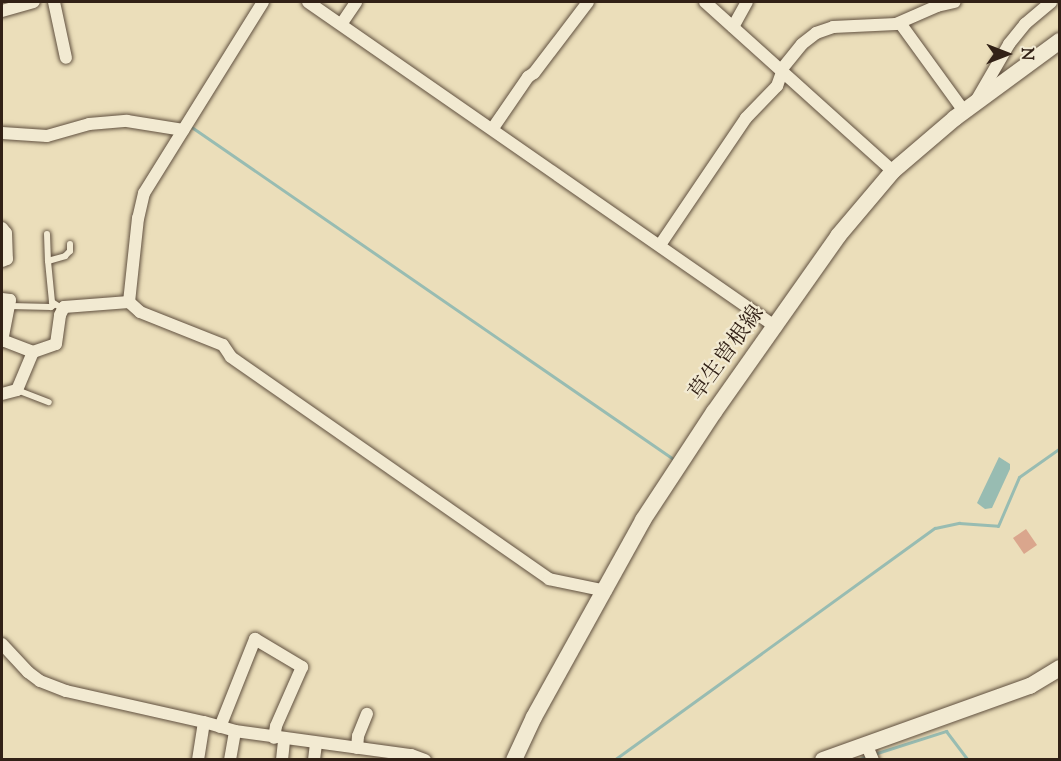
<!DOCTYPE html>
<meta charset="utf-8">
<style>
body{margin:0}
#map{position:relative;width:1061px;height:761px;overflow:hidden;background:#ebdeba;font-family:"Sorts Mill Goudy","Noto Serif JP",serif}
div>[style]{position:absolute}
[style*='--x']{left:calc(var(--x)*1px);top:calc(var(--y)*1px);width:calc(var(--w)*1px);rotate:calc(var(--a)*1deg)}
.water>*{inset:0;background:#98bcb2}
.stream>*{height:3px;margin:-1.5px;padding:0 1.5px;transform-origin:1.5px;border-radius:1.5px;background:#98bcb2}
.building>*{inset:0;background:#daa68d}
.roads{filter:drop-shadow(0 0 2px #60503f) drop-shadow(0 0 2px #60503f)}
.lane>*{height:6px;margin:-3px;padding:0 3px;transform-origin:3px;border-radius:3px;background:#f2ead2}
.street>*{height:12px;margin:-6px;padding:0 6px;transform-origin:6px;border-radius:6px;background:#f2ead2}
.secondary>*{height:16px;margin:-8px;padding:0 8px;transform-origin:8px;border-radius:8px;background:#f2ead2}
span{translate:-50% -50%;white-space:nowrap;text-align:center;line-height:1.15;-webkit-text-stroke:4.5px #f2ead2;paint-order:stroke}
.street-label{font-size:22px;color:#322116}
.frame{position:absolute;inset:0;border:3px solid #322116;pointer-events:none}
.north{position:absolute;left:977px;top:24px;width:60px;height:60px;-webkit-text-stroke:4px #f2ead2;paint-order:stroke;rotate:90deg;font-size:16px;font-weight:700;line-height:24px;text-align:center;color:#322116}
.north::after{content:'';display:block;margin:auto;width:21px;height:27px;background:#322116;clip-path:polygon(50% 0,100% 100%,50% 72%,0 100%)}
</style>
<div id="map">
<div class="water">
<div style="clip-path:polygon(999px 457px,1010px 464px,1010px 469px,992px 508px,985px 509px,977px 503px)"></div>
</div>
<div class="stream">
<div style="--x:190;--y:126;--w:590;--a:34.58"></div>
<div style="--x:874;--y:754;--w:76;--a:-17.7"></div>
<div style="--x:946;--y:731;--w:36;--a:53"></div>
<div style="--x:614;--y:760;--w:396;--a:-35.9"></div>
<div style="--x:935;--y:528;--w:25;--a:-12"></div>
<div style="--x:959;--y:523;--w:39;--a:4"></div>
<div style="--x:998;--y:526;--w:53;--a:-66.8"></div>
<div style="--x:1019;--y:477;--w:50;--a:-35.3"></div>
<div style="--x:857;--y:760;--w:11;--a:-22"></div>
</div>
<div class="building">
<div style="clip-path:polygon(1026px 529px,1037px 545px,1024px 554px,1013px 538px)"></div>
</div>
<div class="roads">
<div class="lane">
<div style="--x:47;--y:234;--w:27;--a:88"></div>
<div style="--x:10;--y:306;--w:41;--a:1.4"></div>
<div style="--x:51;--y:307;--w:4;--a:-34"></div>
<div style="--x:63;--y:309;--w:13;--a:-148"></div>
<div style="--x:52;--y:302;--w:41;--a:-95.6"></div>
<div style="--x:48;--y:261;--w:18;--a:-16"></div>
<div style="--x:65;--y:256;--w:7;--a:-45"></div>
<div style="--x:70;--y:251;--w:7;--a:-90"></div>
<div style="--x:17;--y:390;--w:34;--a:21"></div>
</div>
<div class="street">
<div style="--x:54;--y:2;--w:57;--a:77.9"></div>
<div style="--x:263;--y:2;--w:225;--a:121.9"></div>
<div style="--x:144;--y:193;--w:26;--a:103"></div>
<div style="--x:138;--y:218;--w:84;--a:96.1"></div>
<div style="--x:129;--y:302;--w:15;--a:42"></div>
<div style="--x:140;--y:312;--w:89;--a:21.7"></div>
<div style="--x:223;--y:345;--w:14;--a:56"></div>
<div style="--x:231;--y:357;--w:388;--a:34.9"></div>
<div style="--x:549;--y:579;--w:58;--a:11.9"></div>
<div style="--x:308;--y:2;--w:570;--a:34.78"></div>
<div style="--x:705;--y:2;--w:253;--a:42"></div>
<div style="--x:2;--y:11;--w:33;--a:-16"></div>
<div style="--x:342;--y:23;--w:25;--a:-56"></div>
<div style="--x:900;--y:23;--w:109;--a:54"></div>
<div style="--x:733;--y:27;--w:29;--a:-61"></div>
<div style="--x:781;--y:70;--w:33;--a:-51"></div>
<div style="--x:802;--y:44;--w:18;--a:-38"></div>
<div style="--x:816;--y:33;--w:18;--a:-19"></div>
<div style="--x:833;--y:27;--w:63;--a:-2.7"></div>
<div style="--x:896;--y:24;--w:45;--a:-23.7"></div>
<div style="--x:937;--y:6;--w:18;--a:-13"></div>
<div style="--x:976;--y:101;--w:66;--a:-59.9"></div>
<div style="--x:1009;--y:44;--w:26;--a:-51"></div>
<div style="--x:1025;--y:24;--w:34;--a:-40"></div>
<div style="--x:493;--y:128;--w:62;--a:-55.5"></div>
<div style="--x:528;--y:77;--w:7;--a:-34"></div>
<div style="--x:534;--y:73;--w:89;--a:-52.7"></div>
<div style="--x:2;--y:133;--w:45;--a:3.8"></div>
<div style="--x:47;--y:136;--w:44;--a:-15.9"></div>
<div style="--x:89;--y:124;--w:38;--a:-5"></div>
<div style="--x:127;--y:121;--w:57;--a:9.1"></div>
<div style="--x:2;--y:228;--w:6;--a:51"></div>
<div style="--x:6;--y:233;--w:26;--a:88"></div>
<div style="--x:7;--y:259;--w:5;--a:158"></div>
<div style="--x:660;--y:245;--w:153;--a:-55.9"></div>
<div style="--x:746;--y:118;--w:45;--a:-45.9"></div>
<div style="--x:777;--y:86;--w:15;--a:-70"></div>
<div style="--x:2;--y:299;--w:8;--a:7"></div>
<div style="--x:10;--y:300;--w:42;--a:101"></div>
<div style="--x:2;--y:340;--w:33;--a:21"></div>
<div style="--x:2;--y:394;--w:16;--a:-15"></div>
<div style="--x:17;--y:390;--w:41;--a:-67.2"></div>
<div style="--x:33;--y:352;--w:24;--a:-19"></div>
<div style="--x:56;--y:344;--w:29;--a:-82"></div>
<div style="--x:60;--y:315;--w:9;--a:-63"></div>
<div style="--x:64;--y:307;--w:65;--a:-4.4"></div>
<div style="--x:2;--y:644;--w:38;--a:47"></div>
<div style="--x:28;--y:672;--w:15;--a:37"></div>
<div style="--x:40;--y:681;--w:28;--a:21"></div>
<div style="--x:66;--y:691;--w:141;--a:12.7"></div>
<div style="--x:204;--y:722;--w:32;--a:16"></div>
<div style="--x:235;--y:731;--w:178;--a:7.8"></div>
<div style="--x:411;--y:755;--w:15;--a:20"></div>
<div style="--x:220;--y:727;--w:95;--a:-68.3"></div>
<div style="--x:255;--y:639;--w:55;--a:30.8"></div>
<div style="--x:302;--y:667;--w:64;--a:113.8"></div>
<div style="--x:276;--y:726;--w:12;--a:99"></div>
<div style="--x:867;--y:746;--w:15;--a:67"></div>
<div style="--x:357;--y:748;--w:12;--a:-85"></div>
<div style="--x:358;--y:736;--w:24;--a:-68"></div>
<div style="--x:198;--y:760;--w:38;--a:-81"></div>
<div style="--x:230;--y:760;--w:29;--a:-80"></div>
<div style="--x:282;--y:760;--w:20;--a:-84"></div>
<div style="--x:314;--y:760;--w:17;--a:-83"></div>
</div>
<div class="secondary">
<div style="--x:514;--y:760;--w:47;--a:-65.1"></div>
<div style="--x:534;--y:717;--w:225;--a:-61"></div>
<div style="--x:643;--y:520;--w:129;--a:-56.7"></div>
<div style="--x:714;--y:412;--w:215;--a:-54.8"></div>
<div style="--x:838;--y:236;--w:85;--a:-49.8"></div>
<div style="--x:893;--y:171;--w:82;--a:-40.5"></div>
<div style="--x:955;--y:118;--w:130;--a:-36.3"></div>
<div style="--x:823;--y:760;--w:220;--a:-19.7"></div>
<div style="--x:1030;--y:686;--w:35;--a:-31"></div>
</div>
</div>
<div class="street-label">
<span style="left:728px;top:354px;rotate:-54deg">草生曽根線</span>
</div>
<div class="frame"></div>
<div class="north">N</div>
</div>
